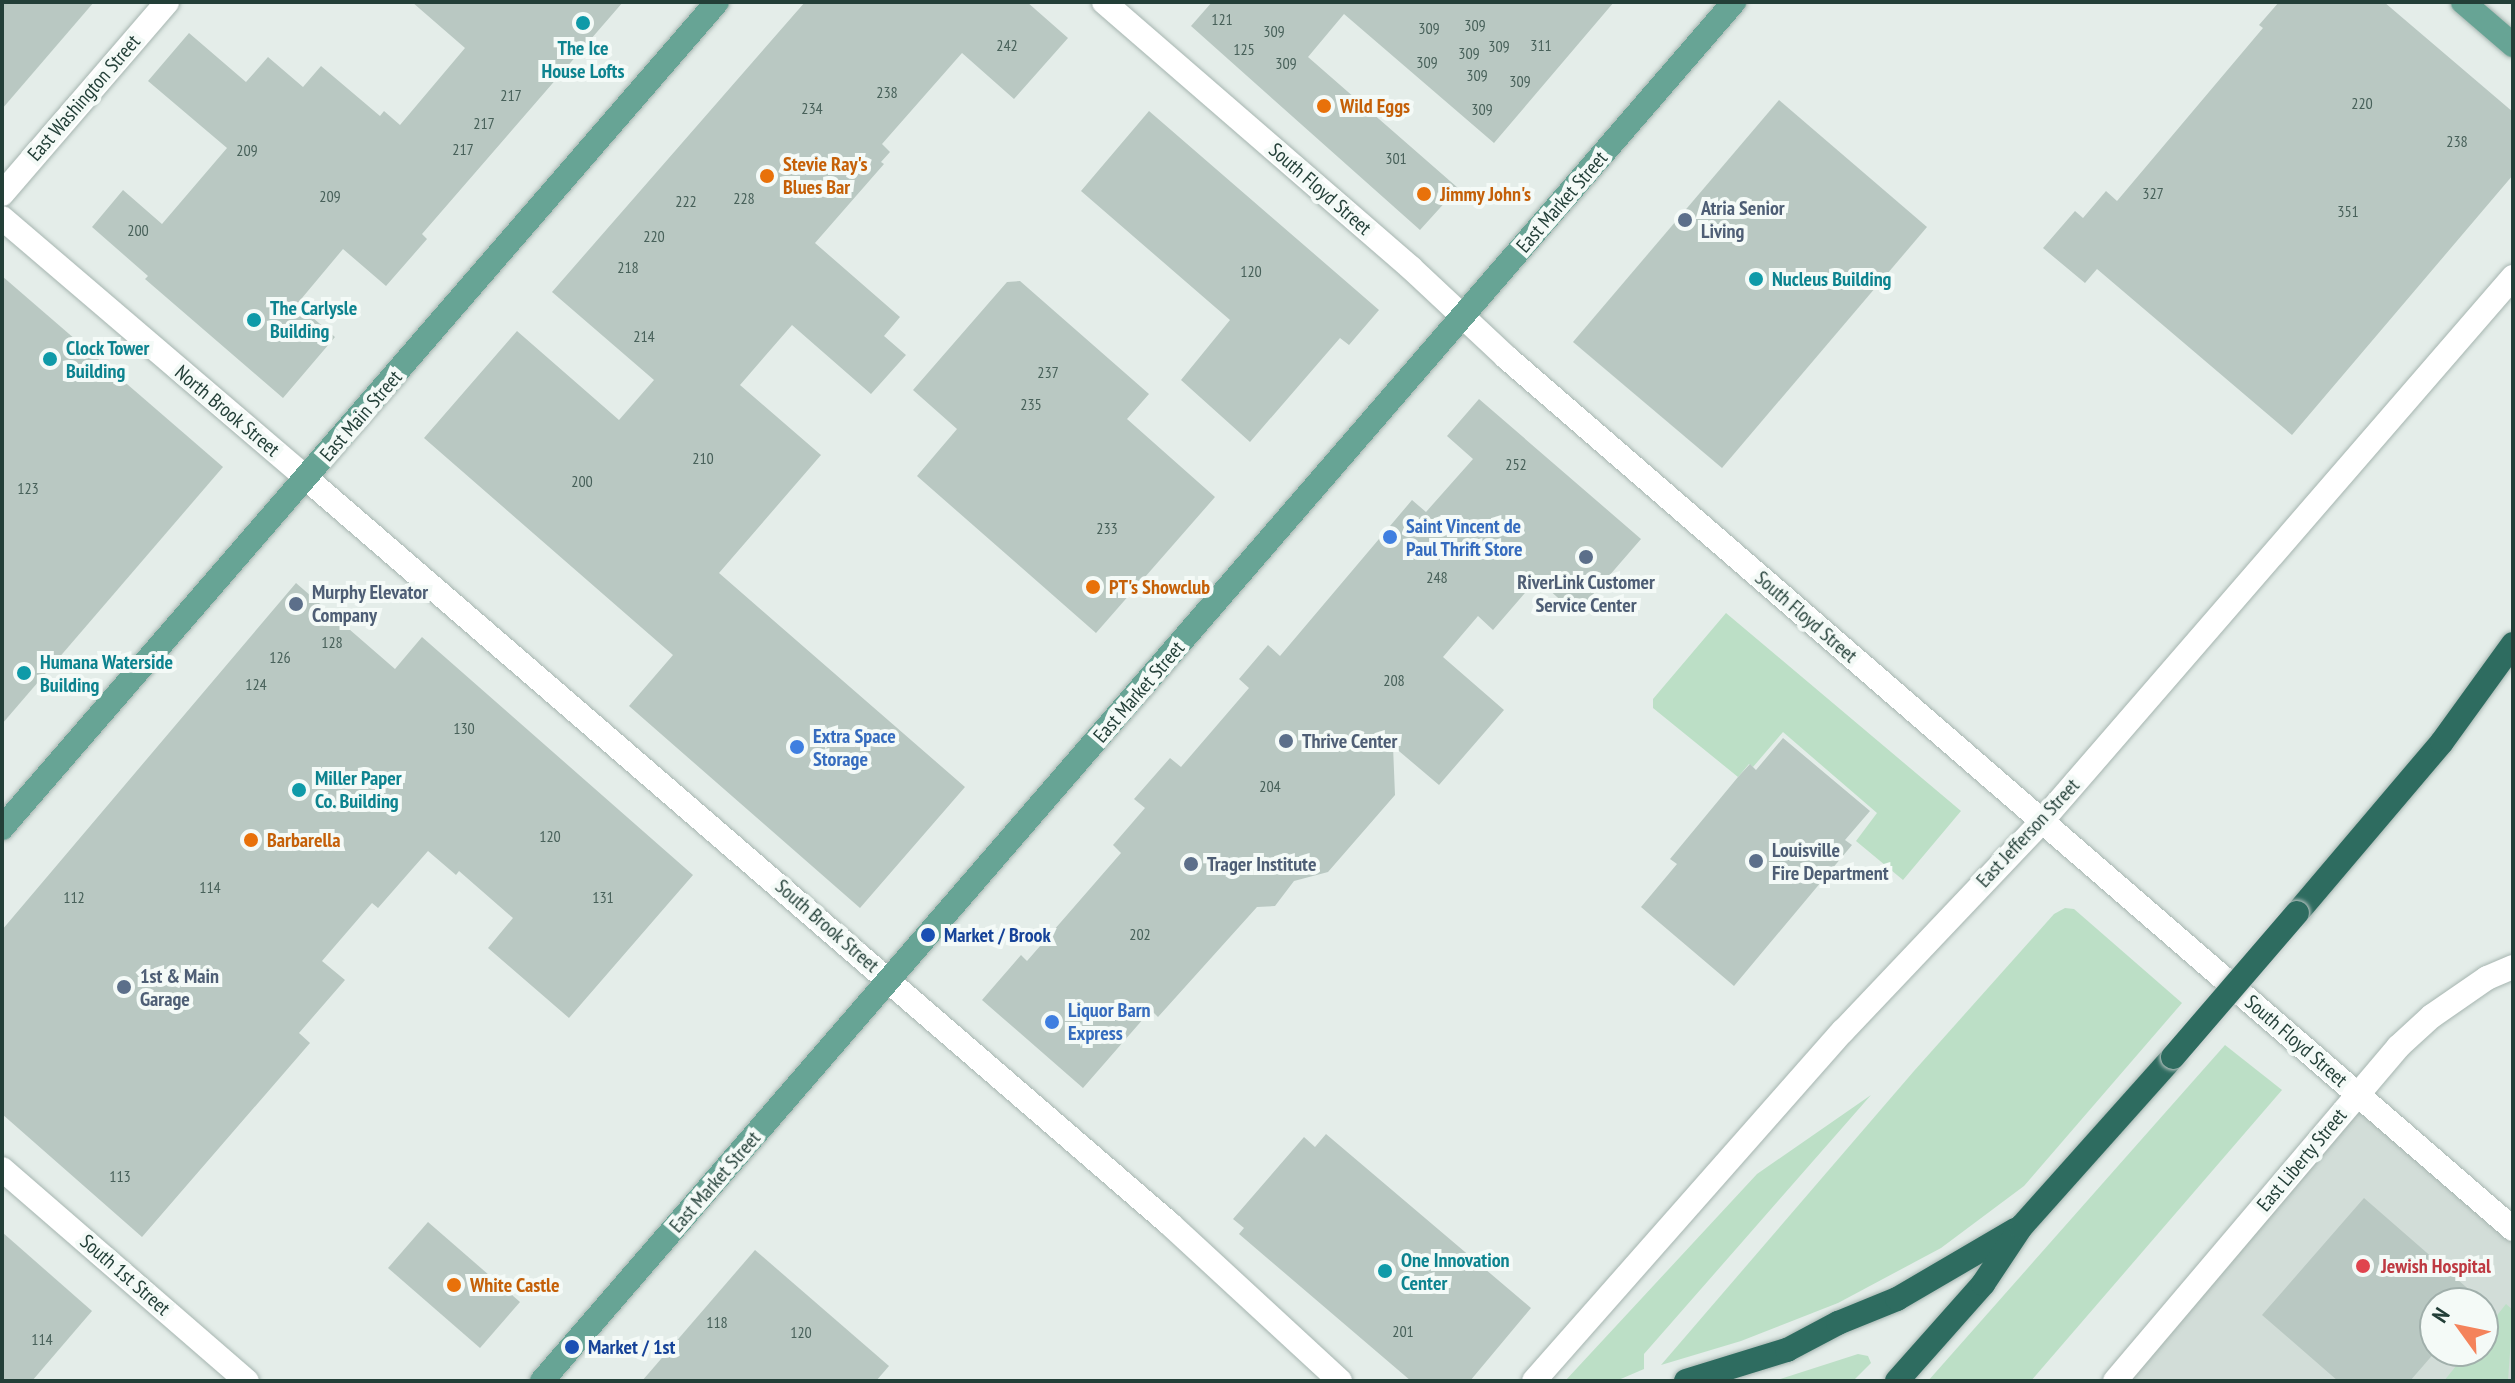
<!DOCTYPE html>
<style>
body{margin:0}
#map{position:relative;width:2515px;height:1383px;overflow:hidden;background:#e4ede9;font-family:"PT Sans Narrow",sans-serif}
div>[style]{position:absolute}
[style*='--x']{left:calc(var(--x)*1px);top:calc(var(--y)*1px);width:calc(var(--w)*1px);rotate:calc(var(--a)*1deg)}
.built>*{inset:0;background:#d2ddd8}
.green>*{inset:0;background:#bcdfc6}
.building>*{inset:0;background:#b9c8c2}
.roads{filter:drop-shadow(0 0 2px #a6b5b0) drop-shadow(0 0 2px #a6b5b0)}
.street>*{height:24px;margin:-12px;padding:0 12px;transform-origin:12px;border-radius:12px;background:#fff}
.secondary>*{height:24px;margin:-12px;padding:0 12px;transform-origin:12px;border-radius:12px;background:#fff}
.primary>*{height:24px;margin:-12px;padding:0 12px;transform-origin:12px;border-radius:12px;background:#67a495}
.highway>*{height:24px;margin:-12px;padding:0 12px;transform-origin:12px;border-radius:12px;background:#2e6c60}
.bridges{filter:drop-shadow(0 0 2px #c1c9c7) drop-shadow(0 0 2px #c1c9c7)}
.highway-bridge>*{height:24px;margin:-12px;padding:0 12px;transform-origin:12px;border-radius:12px;background:#2e6c60}
.dots>*{width:22px;height:22px;translate:-50% -50%;box-sizing:border-box;border:4px solid #f4faf7;border-radius:50%}
span{translate:-50% -50%;white-space:nowrap;text-align:center;line-height:1.15;-webkit-text-stroke:8px #f4faf7;paint-order:stroke}
.number-label{font-size:16px;color:#48615a}
.number-label span{-webkit-text-stroke-width:0}
.culture-label{font-size:20px;color:#0d838f;font-weight:700}
.left{translate:0 -50%;text-align:left}
.street-label{font-size:20px;color:#233f38}
.food-label{font-size:20px;color:#c56008;font-weight:700}
.service-label{font-size:20px;color:#4e5e75;font-weight:700}
.shop-label{font-size:20px;color:#366cbe;font-weight:700}
.transit-label{font-size:20px;color:#164399;font-weight:700}
.health-label{font-size:20px;color:#be3a42;font-weight:700}
.frame{position:absolute;inset:0;border:4px solid #233f38;pointer-events:none}
.north{position:absolute;left:2419px;top:1287px;width:80px;height:80px;box-sizing:border-box;background:#f4faf7;border:2px solid #a0afab;border-radius:50%;rotate:303deg;font-size:22px;font-weight:700;line-height:32px;text-align:center;color:#233f38}
.north::after{content:'';display:block;margin:auto;width:28px;height:36px;background:#f4835b;clip-path:polygon(50% 0,100% 100%,50% 72%,0 100%)}
</style>
<div id="map">
<div class="built">
<div style="clip-path:polygon(evenodd,2357px 1094px,2513px 1229px,2513px 1381px,2115px 1381px,2357px 1094px,2435px 1303px,2483px 1303px,2483px 1351px,2435px 1351px,2435px 1303px)"></div>
</div>
<div class="green">
<div style="clip-path:polygon(1726px 613px,1961px 811px,1903px 880px,1856px 841px,1877px 813px,1783px 732px,1753px 767px,1749px 764px,1738px 777px,1653px 708px,1653px 699px)"></div>
<div style="clip-path:polygon(2065px 908px,2074px 909px,2182px 1003px,2024px 1186px,1941px 1248px,1838px 1303px,1741px 1341px,1661px 1365px,1914px 1071px,2054px 914px)"></div>
<div style="clip-path:polygon(2225px 1045px,2282px 1090px,2031px 1381px,1928px 1381px)"></div>
<div style="clip-path:polygon(1871px 1095px,1644px 1354px,1644px 1369px,1616px 1381px,1565px 1381px,1757px 1174px)"></div>
<div style="clip-path:polygon(2506px 1304px,2513px 1310px,2508px 1381px,2444px 1381px,2468px 1351px,2483px 1351px,2483px 1333px)"></div>
<div style="clip-path:polygon(1858px 1354px,1868px 1356px,1871px 1363px,1853px 1381px,1774px 1381px)"></div>
</div>
<div class="building">
<div style="clip-path:polygon(2px 2px,94px 2px,2px 109px)"></div>
<div style="clip-path:polygon(412px 2px,623px 2px,422px 234px,427px 239px,386px 286px,343px 249px,297px 304px,335px 337px,283px 398px,145px 279px,148px 276px,92px 227px,123px 190px,162px 224px,227px 148px,148px 81px,189px 33px,246px 82px,268px 57px,303px 87px,321px 66px,380px 116px,384px 111px,400px 125px,465px 48px)"></div>
<div style="clip-path:polygon(805px 2px,1027px 2px,1068px 38px,1014px 99px,962px 53px,882px 144px,890px 152px,881px 162px,884px 164px,815px 243px,900px 317px,884px 336px,906px 355px,871px 394px,792px 325px,740px 385px,821px 455px,719px 573px,965px 787px,860px 908px,629px 706px,673px 655px,424px 438px,517px 331px,619px 420px,654px 380px,552px 292px)"></div>
<div style="clip-path:polygon(1212px 2px,1614px 2px,1494px 143px,1344px 14px,1308px 57px,1458px 188px,1420px 230px,1191px 26px)"></div>
<div style="clip-path:polygon(2279px 2px,2384px 2px,2513px 112px,2513px 175px,2292px 435px,2097px 269px,2085px 283px,2043px 248px,2075px 211px,2083px 218px,2106px 191px,2117px 201px,2263px 28px,2259px 25px)"></div>
<div style="clip-path:polygon(1779px 100px,1927px 227px,1722px 468px,1573px 342px)"></div>
<div style="clip-path:polygon(1149px 111px,1379px 310px,1349px 345px,1340px 338px,1250px 442px,1181px 380px,1230px 320px,1081px 191px)"></div>
<div style="clip-path:polygon(2px 276px,223px 467px,2px 724px)"></div>
<div style="clip-path:polygon(1020px 281px,1149px 394px,1127px 419px,1215px 497px,1096px 633px,917px 476px,957px 429px,913px 390px,1007px 282px)"></div>
<div style="clip-path:polygon(1479px 399px,1641px 539px,1576px 614px,1537px 579px,1493px 630px,1478px 616px,1443px 657px,1504px 710px,1439px 785px,1393px 746px,1395px 795px,1328px 872px,1294px 881px,1275px 906px,1257px 907px,1158px 1017px,1151px 1010px,1083px 1088px,982px 1000px,1021px 955px,1027px 961px,1121px 853px,1113px 845px,1145px 808px,1134px 799px,1170px 758px,1181px 767px,1249px 688px,1239px 679px,1268px 645px,1280px 656px,1412px 500px,1426px 512px,1473px 459px,1447px 436px)"></div>
<div style="clip-path:polygon(296px 583px,395px 669px,422px 637px,693px 875px,569px 1018px,488px 948px,513px 918px,459px 871px,456px 875px,428px 851px,378px 908px,372px 903px,322px 961px,345px 980px,299px 1033px,310px 1043px,142px 1237px,2px 1114px,2px 930px)"></div>
<div style="clip-path:polygon(1783px 738px,1870px 811px,1845px 840px,1852px 845px,1734px 986px,1641px 907px,1677px 864px,1670px 859px,1738px 777px,1750px 764px,1756px 770px)"></div>
<div style="clip-path:polygon(1326px 1134px,1531px 1308px,1470px 1381px,1411px 1381px,1239px 1234px,1244px 1228px,1233px 1219px,1304px 1137px,1315px 1147px)"></div>
<div style="clip-path:polygon(2364px 1198px,2481px 1300px,2478px 1303px,2435px 1303px,2436px 1351px,2410px 1381px,2338px 1381px,2262px 1315px)"></div>
<div style="clip-path:polygon(428px 1222px,520px 1302px,480px 1348px,388px 1268px)"></div>
<div style="clip-path:polygon(2px 1232px,92px 1311px,32px 1381px,2px 1381px)"></div>
<div style="clip-path:polygon(755px 1250px,889px 1366px,876px 1381px,642px 1381px)"></div>
</div>
<div class="roads">
<div class="street">
<div style="--x:1104;--y:2;--w:406;--a:40.9"></div>
<div style="--x:1411;--y:268;--w:130;--a:43.1"></div>
<div style="--x:1506;--y:357;--w:1332;--a:40.89"></div>
<div style="--x:2;--y:194;--w:253;--a:-49.3"></div>
<div style="--x:2;--y:218;--w:400;--a:40.5"></div>
</div>
<div class="secondary">
<div style="--x:306;--y:478;--w:1143;--a:40.81"></div>
<div style="--x:1171;--y:1225;--w:230;--a:42.7"></div>
<div style="--x:2;--y:1169;--w:324;--a:40.9"></div>
<div style="--x:1534;--y:1381;--w:467;--a:-48.6"></div>
<div style="--x:1843;--y:1031;--w:289;--a:-46.5"></div>
<div style="--x:2042;--y:821;--w:720;--a:-49.11"></div>
<div style="--x:2115;--y:1381;--w:438;--a:-49.7"></div>
<div style="--x:2398;--y:1047;--w:46;--a:-42.4"></div>
<div style="--x:2432;--y:1016;--w:67;--a:-34.6"></div>
<div style="--x:2487;--y:978;--w:28;--a:-23"></div>
</div>
<div class="primary">
<div style="--x:2463;--y:2;--w:66;--a:40.7"></div>
<div style="--x:2;--y:828;--w:1092;--a:-49.12"></div>
<div style="--x:542;--y:1381;--w:1823;--a:-49.16"></div>
</div>
<div class="highway">
<div style="--x:2297;--y:913;--w:224;--a:-49.7"></div>
<div style="--x:2442;--y:742;--w:121;--a:-54.1"></div>
<div style="--x:1686;--y:1381;--w:106;--a:-17.1"></div>
<div style="--x:1787;--y:1350;--w:58;--a:-27.9"></div>
<div style="--x:1838;--y:1323;--w:64;--a:-22.1"></div>
<div style="--x:1897;--y:1299;--w:137;--a:-30.3"></div>
<div style="--x:1897;--y:1381;--w:130;--a:-48.4"></div>
<div style="--x:1983;--y:1284;--w:69;--a:-56.3"></div>
<div style="--x:2021;--y:1227;--w:228;--a:-48.2"></div>
</div>
</div>
<div class="bridges">
<div class="highway-bridge">
<div style="--x:2173;--y:1057;--w:190;--a:-49.3"></div>
</div>
</div>
<div class="dots">
<div style="left:583px;top:23px;background:#0f9aa8"></div>
<div style="left:1324px;top:106px;background:#e8710a"></div>
<div style="left:767px;top:176px;background:#e8710a"></div>
<div style="left:1424px;top:194px;background:#e8710a"></div>
<div style="left:1685px;top:220px;background:#5c6f8a"></div>
<div style="left:1756px;top:279px;background:#0f9aa8"></div>
<div style="left:254px;top:320px;background:#0f9aa8"></div>
<div style="left:50px;top:359px;background:#0f9aa8"></div>
<div style="left:1390px;top:537px;background:#3f7fe0"></div>
<div style="left:1586px;top:557px;background:#5c6f8a"></div>
<div style="left:1093px;top:587px;background:#e8710a"></div>
<div style="left:296px;top:604px;background:#5c6f8a"></div>
<div style="left:24px;top:673px;background:#0f9aa8"></div>
<div style="left:1286px;top:741px;background:#5c6f8a"></div>
<div style="left:797px;top:747px;background:#3f7fe0"></div>
<div style="left:299px;top:790px;background:#0f9aa8"></div>
<div style="left:251px;top:840px;background:#e8710a"></div>
<div style="left:1756px;top:861px;background:#5c6f8a"></div>
<div style="left:1191px;top:864px;background:#5c6f8a"></div>
<div style="left:928px;top:935px;background:#1a4fb4"></div>
<div style="left:124px;top:987px;background:#5c6f8a"></div>
<div style="left:1052px;top:1022px;background:#3f7fe0"></div>
<div style="left:2363px;top:1266px;background:#e0444e"></div>
<div style="left:1385px;top:1271px;background:#0f9aa8"></div>
<div style="left:454px;top:1285px;background:#e8710a"></div>
<div style="left:572px;top:1347px;background:#1a4fb4"></div>
</div>
<div class="number-label">
<span style="left:1222px;top:19px">121</span>
<span style="left:1475px;top:25px">309</span>
<span style="left:1429px;top:28px">309</span>
<span style="left:1274px;top:31px">309</span>
<span style="left:1007px;top:45px">242</span>
<span style="left:1541px;top:45px">311</span>
<span style="left:1499px;top:46px">309</span>
<span style="left:1244px;top:49px">125</span>
<span style="left:1469px;top:53px">309</span>
<span style="left:1427px;top:62px">309</span>
<span style="left:1286px;top:63px">309</span>
<span style="left:1477px;top:75px">309</span>
<span style="left:1520px;top:81px">309</span>
<span style="left:887px;top:92px">238</span>
<span style="left:511px;top:95px">217</span>
<span style="left:2362px;top:103px">220</span>
<span style="left:812px;top:108px">234</span>
<span style="left:1482px;top:109px">309</span>
<span style="left:484px;top:123px">217</span>
<span style="left:2457px;top:141px">238</span>
<span style="left:463px;top:149px">217</span>
<span style="left:247px;top:150px">209</span>
<span style="left:1396px;top:158px">301</span>
<span style="left:2153px;top:193px">327</span>
<span style="left:330px;top:196px">209</span>
<span style="left:744px;top:198px">228</span>
<span style="left:686px;top:201px">222</span>
<span style="left:2348px;top:211px">351</span>
<span style="left:138px;top:230px">200</span>
<span style="left:654px;top:236px">220</span>
<span style="left:628px;top:267px">218</span>
<span style="left:1251px;top:271px">120</span>
<span style="left:644px;top:336px">214</span>
<span style="left:1048px;top:372px">237</span>
<span style="left:1031px;top:404px">235</span>
<span style="left:703px;top:458px">210</span>
<span style="left:1516px;top:464px">252</span>
<span style="left:582px;top:481px">200</span>
<span style="left:28px;top:488px">123</span>
<span style="left:1107px;top:528px">233</span>
<span style="left:1437px;top:577px">248</span>
<span style="left:332px;top:642px">128</span>
<span style="left:280px;top:657px">126</span>
<span style="left:1394px;top:680px">208</span>
<span style="left:256px;top:684px">124</span>
<span style="left:464px;top:728px">130</span>
<span style="left:1270px;top:786px">204</span>
<span style="left:550px;top:836px">120</span>
<span style="left:210px;top:887px">114</span>
<span style="left:74px;top:897px">112</span>
<span style="left:603px;top:897px">131</span>
<span style="left:1140px;top:934px">202</span>
<span style="left:120px;top:1176px">113</span>
<span style="left:717px;top:1322px">118</span>
<span style="left:1403px;top:1331px">201</span>
<span style="left:801px;top:1332px">120</span>
<span style="left:42px;top:1339px">114</span>
</div>
<div class="culture-label">
<span style="left:583px;top:60px">The Ice<br>House Lofts</span>
<span class="left" style="left:1772px;top:279px">Nucleus Building</span>
<span class="left" style="left:270px;top:320px">The Carlysle<br>Building</span>
<span class="left" style="left:66px;top:360px">Clock Tower<br>Building</span>
<span class="left" style="left:40px;top:674px">Humana Waterside<br>Building</span>
<span class="left" style="left:315px;top:790px">Miller Paper<br>Co. Building</span>
<span class="left" style="left:1401px;top:1272px">One Innovation<br>Center</span>
</div>
<div class="street-label">
<span style="left:84px;top:98px;rotate:-49deg">East Washington Street</span>
<span style="left:1320px;top:189px;rotate:41deg">South Floyd Street</span>
<span style="left:1562px;top:202px;rotate:-49deg">East Market Street</span>
<span style="left:227px;top:411px;rotate:40deg">North Brook Street</span>
<span style="left:361px;top:416px;rotate:-49deg">East Main Street</span>
<span style="left:1806px;top:617px;rotate:41deg">South Floyd Street</span>
<span style="left:1139px;top:692px;rotate:-49deg">East Market Street</span>
<span style="left:2028px;top:833px;rotate:-47deg">East Jefferson Street</span>
<span style="left:827px;top:926px;rotate:41deg">South Brook Street</span>
<span style="left:2296px;top:1041px;rotate:41deg">South Floyd Street</span>
<span style="left:2302px;top:1160px;rotate:-50deg">East Liberty Street</span>
<span style="left:715px;top:1182px;rotate:-49deg">East Market Street</span>
<span style="left:125px;top:1275px;rotate:41deg">South 1st Street</span>
</div>
<div class="food-label">
<span class="left" style="left:1340px;top:106px">Wild Eggs</span>
<span class="left" style="left:783px;top:176px">Stevie Ray's<br>Blues Bar</span>
<span class="left" style="left:1440px;top:194px">Jimmy John's</span>
<span class="left" style="left:1109px;top:587px">PT's Showclub</span>
<span class="left" style="left:267px;top:840px">Barbarella</span>
<span class="left" style="left:470px;top:1285px">White Castle</span>
</div>
<div class="service-label">
<span class="left" style="left:1701px;top:220px">Atria Senior<br>Living</span>
<span style="left:1586px;top:594px">RiverLink Customer<br>Service Center</span>
<span class="left" style="left:312px;top:604px">Murphy Elevator<br>Company</span>
<span class="left" style="left:1302px;top:741px">Thrive Center</span>
<span class="left" style="left:1772px;top:862px">Louisville<br>Fire Department</span>
<span class="left" style="left:1207px;top:864px">Trager Institute</span>
<span class="left" style="left:140px;top:988px">1st &amp; Main<br>Garage</span>
</div>
<div class="shop-label">
<span class="left" style="left:1406px;top:538px">Saint Vincent de<br>Paul Thrift Store</span>
<span class="left" style="left:813px;top:748px">Extra Space<br>Storage</span>
<span class="left" style="left:1068px;top:1022px">Liquor Barn<br>Express</span>
</div>
<div class="transit-label">
<span class="left" style="left:944px;top:935px">Market / Brook</span>
<span class="left" style="left:588px;top:1347px">Market / 1st</span>
</div>
<div class="health-label">
<span class="left" style="left:2381px;top:1266px">Jewish Hospital</span>
</div>
<div class="frame"></div>
<div class="north">N</div>
</div>
